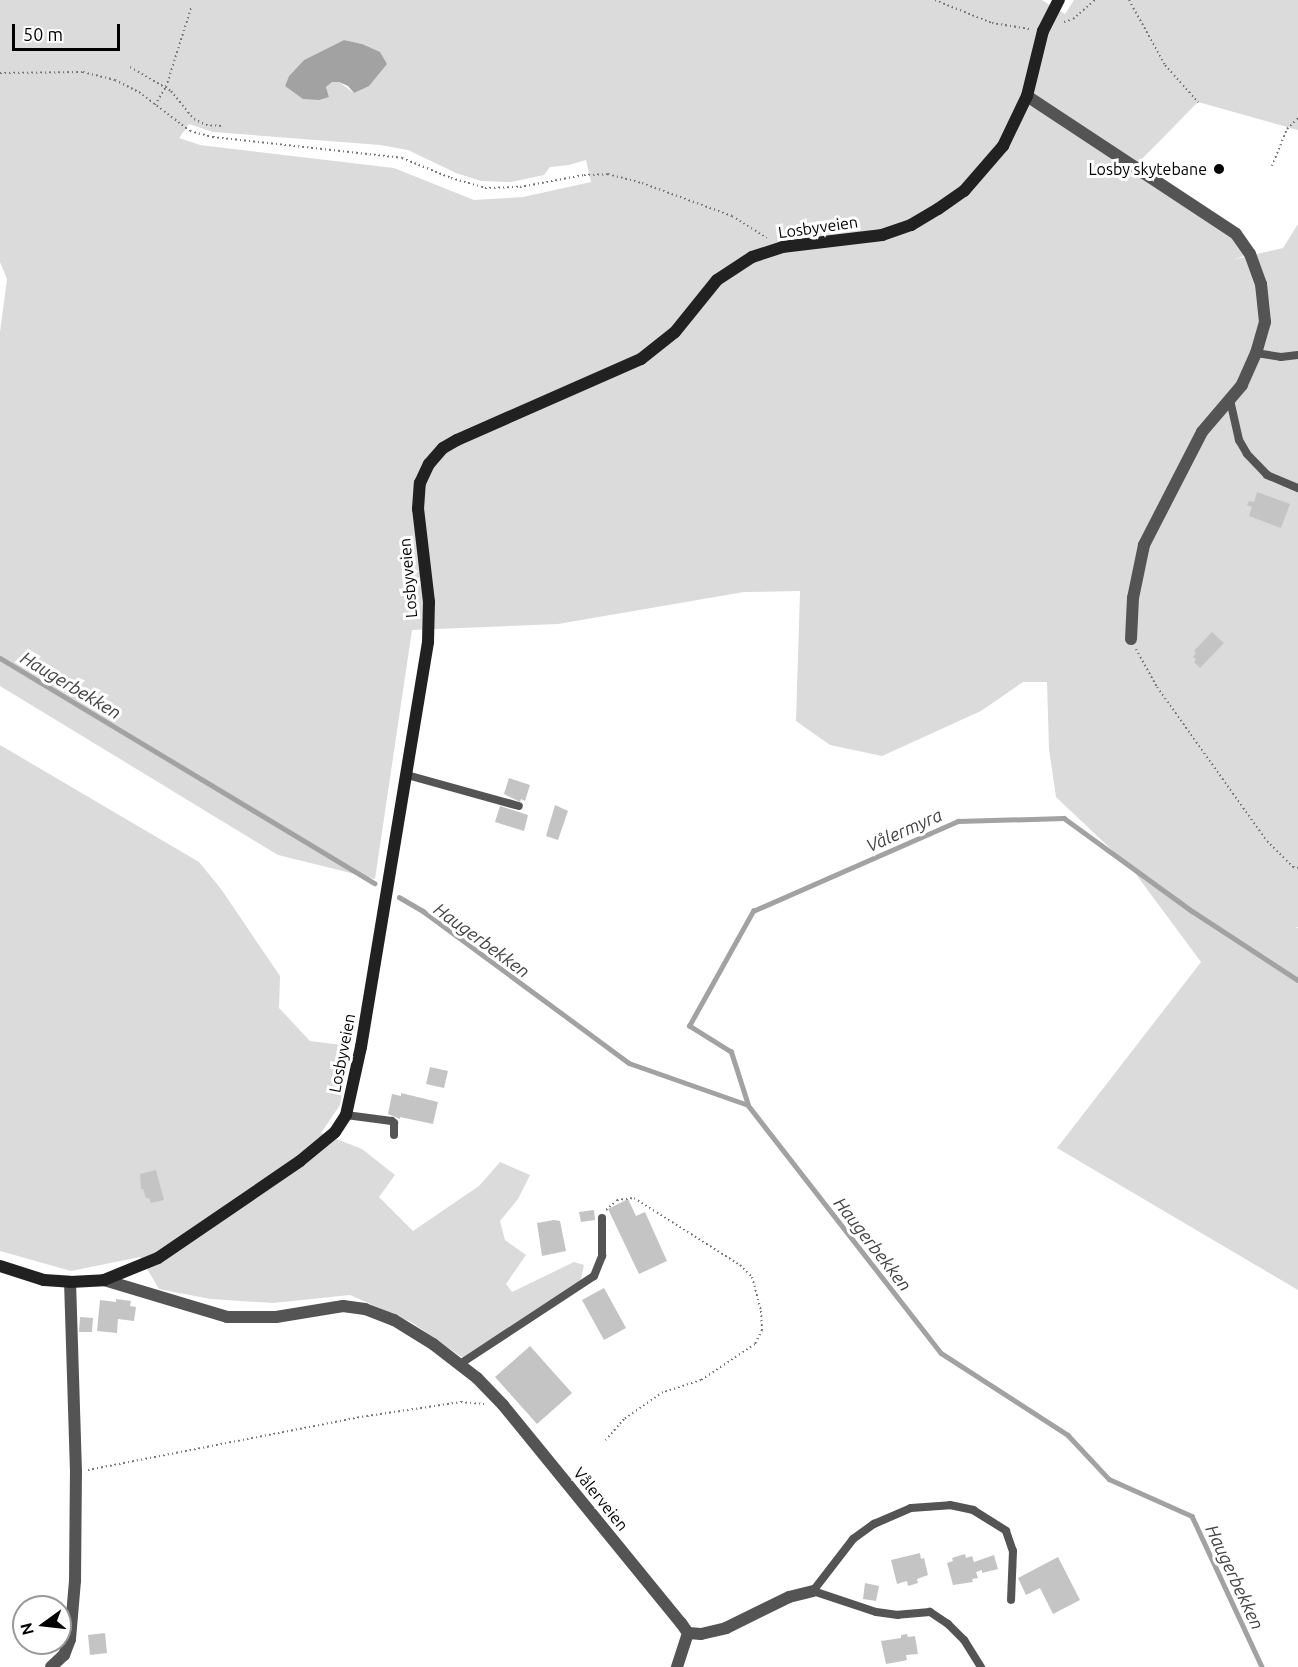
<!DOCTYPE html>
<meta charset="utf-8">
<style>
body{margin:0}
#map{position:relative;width:1298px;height:1667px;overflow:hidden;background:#fff;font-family:Ubuntu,sans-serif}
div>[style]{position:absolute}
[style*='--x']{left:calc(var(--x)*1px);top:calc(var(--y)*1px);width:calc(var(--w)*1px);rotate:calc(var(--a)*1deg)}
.green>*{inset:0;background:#dbdbdb}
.water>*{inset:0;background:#a2a2a2}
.stream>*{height:4.5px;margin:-2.25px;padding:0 2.25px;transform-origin:2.25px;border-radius:2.25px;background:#a2a2a2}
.building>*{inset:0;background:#c4c4c4}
.path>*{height:2px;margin-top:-1px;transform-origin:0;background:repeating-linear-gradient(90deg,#767676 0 1.5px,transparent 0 4.5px)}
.service>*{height:8px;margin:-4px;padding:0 4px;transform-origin:4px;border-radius:4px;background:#545454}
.minor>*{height:12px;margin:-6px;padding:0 6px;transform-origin:6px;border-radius:6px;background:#545454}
.secondary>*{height:12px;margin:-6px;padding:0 6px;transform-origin:6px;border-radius:6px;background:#212121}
.dots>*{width:16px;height:16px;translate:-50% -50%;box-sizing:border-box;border:3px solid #fff;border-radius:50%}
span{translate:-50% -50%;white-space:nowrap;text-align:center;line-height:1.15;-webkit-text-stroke:6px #fff;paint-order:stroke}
.poi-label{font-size:16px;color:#000}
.right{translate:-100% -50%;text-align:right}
.street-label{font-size:16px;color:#000}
.water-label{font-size:18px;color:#434343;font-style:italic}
.north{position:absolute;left:12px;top:1595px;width:60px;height:60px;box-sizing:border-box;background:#fff;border:2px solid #999;border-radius:50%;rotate:255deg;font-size:16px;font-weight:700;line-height:24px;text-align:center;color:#000}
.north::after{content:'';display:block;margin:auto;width:21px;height:27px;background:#000;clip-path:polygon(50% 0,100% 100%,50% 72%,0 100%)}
.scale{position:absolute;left:12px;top:24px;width:108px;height:27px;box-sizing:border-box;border:3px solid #000;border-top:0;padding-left:8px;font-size:18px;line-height:21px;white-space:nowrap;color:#000;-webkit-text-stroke:4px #fff;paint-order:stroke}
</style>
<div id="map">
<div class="green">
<div style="clip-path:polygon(evenodd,0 0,1042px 0,1065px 14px,1074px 0,1298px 0,1298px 130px,1198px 102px,1135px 166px,1236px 234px,1250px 254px,1232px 260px,1283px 248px,1298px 224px,1298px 927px,1295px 928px,1298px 928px,1298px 1290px,1057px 1148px,1201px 962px,1132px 869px,1056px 797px,1049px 749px,1047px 682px,1023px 682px,981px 711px,882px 756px,830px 745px,796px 721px,800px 591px,744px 592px,558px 624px,412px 630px,375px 879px,278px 855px,0 686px,0 332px,7px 279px,0 262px,0 0,344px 40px,362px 44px,354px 93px,339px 82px,332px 82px,326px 87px,329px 97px,285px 86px,289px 76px,304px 60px,344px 40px,0 0,189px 124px,213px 132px,380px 145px,408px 150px,456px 173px,481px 181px,511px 182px,544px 175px,550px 167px,569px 165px,586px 160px,591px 182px,523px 197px,474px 200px,394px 168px,200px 145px,179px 138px,189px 124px)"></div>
<div style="clip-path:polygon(0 745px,199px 862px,221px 889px,280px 976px,279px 1008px,310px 1041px,350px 1046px,340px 1105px,321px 1133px,362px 1149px,395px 1175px,379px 1197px,413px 1231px,479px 1186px,500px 1162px,530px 1175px,518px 1199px,500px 1221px,505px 1240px,526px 1255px,506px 1284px,512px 1292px,574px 1262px,584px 1265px,580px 1285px,463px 1358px,411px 1322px,350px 1295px,273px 1303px,210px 1299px,159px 1289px,140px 1257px,71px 1271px,0 1251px)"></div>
</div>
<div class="water">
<div style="clip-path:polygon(344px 40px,362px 44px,380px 52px,387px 64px,369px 86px,354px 93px,348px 86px,339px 82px,332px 82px,326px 87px,329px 97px,319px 100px,303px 99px,285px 86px,289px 76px,304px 60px)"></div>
</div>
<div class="stream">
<div style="--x:0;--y:658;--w:437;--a:31"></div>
<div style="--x:399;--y:897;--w:28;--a:30"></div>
<div style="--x:423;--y:911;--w:256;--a:36.4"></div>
<div style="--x:629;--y:1063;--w:126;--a:19.4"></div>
<div style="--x:748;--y:1105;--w:314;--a:52.1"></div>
<div style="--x:941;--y:1353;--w:151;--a:32.8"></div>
<div style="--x:1068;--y:1435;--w:60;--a:47"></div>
<div style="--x:1109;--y:1479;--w:91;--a:24"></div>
<div style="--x:1192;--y:1516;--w:166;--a:65.1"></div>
<div style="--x:748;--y:1105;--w:56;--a:-107.8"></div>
<div style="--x:731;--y:1052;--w:49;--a:-148.2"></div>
<div style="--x:689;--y:1026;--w:132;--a:-60.9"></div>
<div style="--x:753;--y:911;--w:224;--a:-23.7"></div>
<div style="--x:958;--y:821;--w:106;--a:-1.6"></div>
<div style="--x:1064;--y:818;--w:158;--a:36"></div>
<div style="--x:1192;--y:911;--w:126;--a:33.1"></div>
</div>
<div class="building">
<div style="clip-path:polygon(1257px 492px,1290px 504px,1281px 528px,1249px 516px,1252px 507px,1247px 505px,1249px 501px,1254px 502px)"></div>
<div style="clip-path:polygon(1212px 632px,1224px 643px,1200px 668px,1194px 662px,1196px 659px,1193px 657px,1196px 653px,1194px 651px)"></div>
<div style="clip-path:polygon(509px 778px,530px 785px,525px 801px,521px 799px,520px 802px,504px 794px)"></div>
<div style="clip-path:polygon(555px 805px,568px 811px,558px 840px,546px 836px)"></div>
<div style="clip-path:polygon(500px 806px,528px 815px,524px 831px,495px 822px)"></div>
<div style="clip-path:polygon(430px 1067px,448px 1071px,444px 1088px,426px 1084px)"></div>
<div style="clip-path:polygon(401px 1093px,438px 1102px,433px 1124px,400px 1117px,400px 1119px,388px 1114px,392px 1094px,401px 1096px)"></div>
<div style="clip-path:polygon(156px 1170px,164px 1200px,151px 1203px,149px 1198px,146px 1198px,143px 1189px,141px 1189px,140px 1174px)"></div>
<div style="clip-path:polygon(628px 1199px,636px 1216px,645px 1212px,667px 1261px,639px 1274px,608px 1209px)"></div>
<div style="clip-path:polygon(594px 1210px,595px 1220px,581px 1222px,579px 1212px)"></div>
<div style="clip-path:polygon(554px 1220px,560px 1221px,566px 1251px,542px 1256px,537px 1223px)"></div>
<div style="clip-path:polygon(604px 1288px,626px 1328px,604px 1340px,582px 1300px)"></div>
<div style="clip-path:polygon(116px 1299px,131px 1301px,130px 1306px,136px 1307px,134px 1321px,118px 1319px,117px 1333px,97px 1331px,100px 1300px,116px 1302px)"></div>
<div style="clip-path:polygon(80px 1317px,93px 1318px,92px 1332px,79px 1332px)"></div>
<div style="clip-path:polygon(530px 1346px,572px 1393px,537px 1424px,495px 1377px)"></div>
<div style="clip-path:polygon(920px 1553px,921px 1559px,924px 1558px,928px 1575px,917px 1579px,918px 1583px,908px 1586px,907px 1581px,897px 1584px,891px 1560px)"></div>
<div style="clip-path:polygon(965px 1554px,966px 1558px,972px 1556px,974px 1562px,994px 1555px,998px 1569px,982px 1573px,982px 1570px,976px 1572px,978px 1578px,972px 1579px,973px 1582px,953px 1585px,947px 1563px,953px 1561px,952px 1558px)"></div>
<div style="clip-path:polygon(1058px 1557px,1080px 1600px,1053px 1614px,1040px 1588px,1026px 1595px,1018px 1578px)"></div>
<div style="clip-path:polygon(865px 1583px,879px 1586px,876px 1601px,863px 1599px)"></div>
<div style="clip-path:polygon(105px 1633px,107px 1653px,90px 1655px,88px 1635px)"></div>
<div style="clip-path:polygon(907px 1634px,908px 1637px,915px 1636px,918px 1654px,906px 1655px,907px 1660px,903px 1661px,886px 1664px,881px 1641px,901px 1638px,901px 1635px)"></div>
</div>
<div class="path">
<div style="--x:935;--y:0;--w:61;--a:22"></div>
<div style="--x:992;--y:23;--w:38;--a:9"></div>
<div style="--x:1129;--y:0;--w:74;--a:61"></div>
<div style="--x:1165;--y:65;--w:50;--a:48.3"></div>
<div style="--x:1064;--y:22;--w:9;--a:-18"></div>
<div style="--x:1073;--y:19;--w:29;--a:-41"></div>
<div style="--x:130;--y:67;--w:48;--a:30.3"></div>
<div style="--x:171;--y:91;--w:36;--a:51"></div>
<div style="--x:194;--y:119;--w:13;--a:27"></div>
<div style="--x:206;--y:125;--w:18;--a:3"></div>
<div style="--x:0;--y:73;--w:83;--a:-0.7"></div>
<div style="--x:83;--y:72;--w:33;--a:14"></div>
<div style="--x:115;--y:80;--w:27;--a:27"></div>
<div style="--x:139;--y:92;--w:64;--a:37.4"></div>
<div style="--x:190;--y:131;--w:24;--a:15"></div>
<div style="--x:213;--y:137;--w:190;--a:6.3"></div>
<div style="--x:402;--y:158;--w:53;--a:22.2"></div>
<div style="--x:451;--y:178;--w:35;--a:16"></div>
<div style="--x:485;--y:188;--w:35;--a:-2"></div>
<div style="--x:520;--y:187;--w:65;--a:-10.6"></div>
<div style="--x:584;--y:175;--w:24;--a:-2"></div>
<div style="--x:608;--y:174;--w:35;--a:15"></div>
<div style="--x:642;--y:183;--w:96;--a:20.1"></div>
<div style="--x:732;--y:216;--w:41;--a:32.2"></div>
<div style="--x:155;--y:105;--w:21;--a:-59"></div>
<div style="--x:166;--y:87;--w:83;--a:-72.4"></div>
<div style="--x:1272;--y:166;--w:40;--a:-68"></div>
<div style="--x:1287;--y:129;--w:16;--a:-45"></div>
<div style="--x:1136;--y:649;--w:43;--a:61.1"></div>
<div style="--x:1157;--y:687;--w:189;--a:54.5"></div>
<div style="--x:1267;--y:841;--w:37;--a:45"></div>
<div style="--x:1293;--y:867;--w:5;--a:11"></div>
<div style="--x:606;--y:1210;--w:15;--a:-42"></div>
<div style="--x:617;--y:1200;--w:17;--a:-7"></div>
<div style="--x:634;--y:1198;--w:125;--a:32.3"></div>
<div style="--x:740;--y:1265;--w:17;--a:45"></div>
<div style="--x:752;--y:1277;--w:35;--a:75"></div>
<div style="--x:761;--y:1311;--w:19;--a:87"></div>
<div style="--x:762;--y:1330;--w:16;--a:117"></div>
<div style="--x:755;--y:1344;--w:65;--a:146.3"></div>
<div style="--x:701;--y:1380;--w:40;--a:162"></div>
<div style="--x:663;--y:1392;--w:47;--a:145.3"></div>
<div style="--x:624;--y:1419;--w:28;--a:131"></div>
<div style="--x:88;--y:1470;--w:284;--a:-11"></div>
<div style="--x:367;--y:1416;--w:95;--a:-8.5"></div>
<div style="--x:461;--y:1402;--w:23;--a:5"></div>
</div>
<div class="service">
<div style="--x:1256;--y:353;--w:25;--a:9"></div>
<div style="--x:1281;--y:357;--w:17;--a:-7"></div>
<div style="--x:1230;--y:400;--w:41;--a:77.3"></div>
<div style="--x:1239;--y:440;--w:16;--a:60"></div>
<div style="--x:1247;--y:454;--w:29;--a:46"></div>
<div style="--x:1267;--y:475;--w:34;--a:23"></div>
<div style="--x:407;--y:775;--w:116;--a:15.5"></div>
<div style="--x:346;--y:1115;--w:46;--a:7.4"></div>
<div style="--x:392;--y:1121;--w:3;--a:45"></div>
<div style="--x:394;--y:1123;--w:12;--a:90"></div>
<div style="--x:460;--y:1364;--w:160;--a:-33.3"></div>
<div style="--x:594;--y:1276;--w:22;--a:-68"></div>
<div style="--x:602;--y:1256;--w:38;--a:-90"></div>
<div style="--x:981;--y:1667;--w:32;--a:-122"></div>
<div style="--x:964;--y:1640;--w:23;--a:-135"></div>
<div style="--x:948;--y:1624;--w:22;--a:-146"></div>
<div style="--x:930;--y:1612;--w:32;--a:175"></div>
<div style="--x:898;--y:1615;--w:22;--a:-172"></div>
<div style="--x:876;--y:1612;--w:66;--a:-161.6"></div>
<div style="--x:813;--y:1591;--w:66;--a:-52.4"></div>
<div style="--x:853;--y:1539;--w:26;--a:-36"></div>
<div style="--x:874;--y:1524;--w:40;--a:-23.4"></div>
<div style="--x:911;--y:1508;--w:39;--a:-4"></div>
<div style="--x:950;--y:1505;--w:24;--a:12"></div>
<div style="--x:973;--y:1510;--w:39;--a:32"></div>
<div style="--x:1006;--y:1531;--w:21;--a:71"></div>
<div style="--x:1013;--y:1551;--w:49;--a:92.3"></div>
</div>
<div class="minor">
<div style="--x:1027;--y:96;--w:250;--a:33.4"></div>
<div style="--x:1236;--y:234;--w:24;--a:55"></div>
<div style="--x:1250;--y:254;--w:32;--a:70"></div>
<div style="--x:1261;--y:284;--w:38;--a:84"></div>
<div style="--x:1265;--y:322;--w:32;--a:106"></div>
<div style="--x:1256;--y:353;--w:35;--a:114"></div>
<div style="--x:1242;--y:385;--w:62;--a:130.4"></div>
<div style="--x:1202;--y:432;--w:127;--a:117.2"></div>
<div style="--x:1144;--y:545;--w:54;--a:101.7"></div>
<div style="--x:1133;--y:598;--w:41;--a:92.8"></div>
<div style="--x:104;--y:1280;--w:128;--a:16.7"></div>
<div style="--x:227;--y:1317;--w:49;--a:0"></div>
<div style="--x:276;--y:1317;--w:68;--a:-9.3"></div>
<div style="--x:343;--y:1306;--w:22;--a:8"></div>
<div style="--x:365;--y:1309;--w:31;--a:21"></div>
<div style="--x:394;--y:1320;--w:46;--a:31.6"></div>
<div style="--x:433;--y:1344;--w:56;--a:37.7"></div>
<div style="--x:477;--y:1378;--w:37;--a:46"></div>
<div style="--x:503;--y:1405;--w:281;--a:50.8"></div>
<div style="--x:681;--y:1623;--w:12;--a:55"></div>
<div style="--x:688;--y:1633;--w:36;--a:108"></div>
<div style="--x:688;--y:1633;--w:13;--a:4"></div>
<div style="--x:701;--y:1634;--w:26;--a:-13"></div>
<div style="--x:726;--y:1628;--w:70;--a:-26.2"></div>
<div style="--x:789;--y:1597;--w:25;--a:-14"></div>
<div style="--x:51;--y:1667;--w:18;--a:-43"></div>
<div style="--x:64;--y:1655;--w:17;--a:-69"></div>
<div style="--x:70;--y:1639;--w:58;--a:-85.1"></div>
<div style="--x:75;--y:1581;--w:109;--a:-89.5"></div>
<div style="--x:76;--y:1472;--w:190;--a:-91.8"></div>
</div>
<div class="secondary">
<div style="--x:0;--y:1266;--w:46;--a:17.7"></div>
<div style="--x:44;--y:1280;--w:26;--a:4"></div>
<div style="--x:70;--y:1282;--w:34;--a:-3"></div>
<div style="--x:104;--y:1280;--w:58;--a:-22.2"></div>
<div style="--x:158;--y:1258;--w:172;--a:-34.3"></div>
<div style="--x:300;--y:1161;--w:45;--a:-39.6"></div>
<div style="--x:335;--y:1132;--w:20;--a:-57"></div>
<div style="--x:346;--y:1115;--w:70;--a:-77.6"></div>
<div style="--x:361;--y:1047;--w:411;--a:-80.6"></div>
<div style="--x:428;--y:642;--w:40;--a:-88.6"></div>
<div style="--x:429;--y:602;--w:94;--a:-96.7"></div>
<div style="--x:418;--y:509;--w:26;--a:-86"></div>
<div style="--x:420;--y:483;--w:21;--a:-65"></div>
<div style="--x:429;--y:464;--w:21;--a:-49"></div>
<div style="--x:443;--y:448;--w:16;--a:-30"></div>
<div style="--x:457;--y:440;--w:201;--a:-23.8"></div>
<div style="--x:641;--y:359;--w:43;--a:-38.5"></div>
<div style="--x:675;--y:332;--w:67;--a:-51.1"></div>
<div style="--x:717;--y:280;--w:42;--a:-33.3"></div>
<div style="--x:752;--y:257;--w:32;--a:-18"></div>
<div style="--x:782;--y:247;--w:101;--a:-6.8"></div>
<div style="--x:882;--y:235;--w:31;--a:-19"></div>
<div style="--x:911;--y:225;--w:31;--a:-31"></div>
<div style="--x:938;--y:209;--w:32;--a:-35"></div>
<div style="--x:964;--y:191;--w:60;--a:-49.1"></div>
<div style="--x:1003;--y:146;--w:55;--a:-64.4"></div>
<div style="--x:1027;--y:96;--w:67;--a:-76.2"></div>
<div style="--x:1043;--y:31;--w:35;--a:-63"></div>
</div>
<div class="dots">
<div style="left:1219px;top:169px;background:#000"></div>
</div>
<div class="poi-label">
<span class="right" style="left:1207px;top:169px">Losby skytebane</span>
</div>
<div class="street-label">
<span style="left:818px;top:227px;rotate:-8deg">Losbyveien</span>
<span style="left:408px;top:578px;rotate:-95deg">Losbyveien</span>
<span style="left:342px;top:1053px;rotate:-79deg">Losbyveien</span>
<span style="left:601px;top:1499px;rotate:51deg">Vålerveien</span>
</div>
<div class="water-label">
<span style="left:71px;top:685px;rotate:31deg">Haugerbekken</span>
<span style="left:904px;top:830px;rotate:-24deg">Vålermyra</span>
<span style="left:482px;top:940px;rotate:36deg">Haugerbekken</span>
<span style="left:873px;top:1244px;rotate:52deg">Haugerbekken</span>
<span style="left:1235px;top:1577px;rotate:65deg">Haugerbekken</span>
</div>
<div class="north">N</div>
<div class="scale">50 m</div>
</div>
